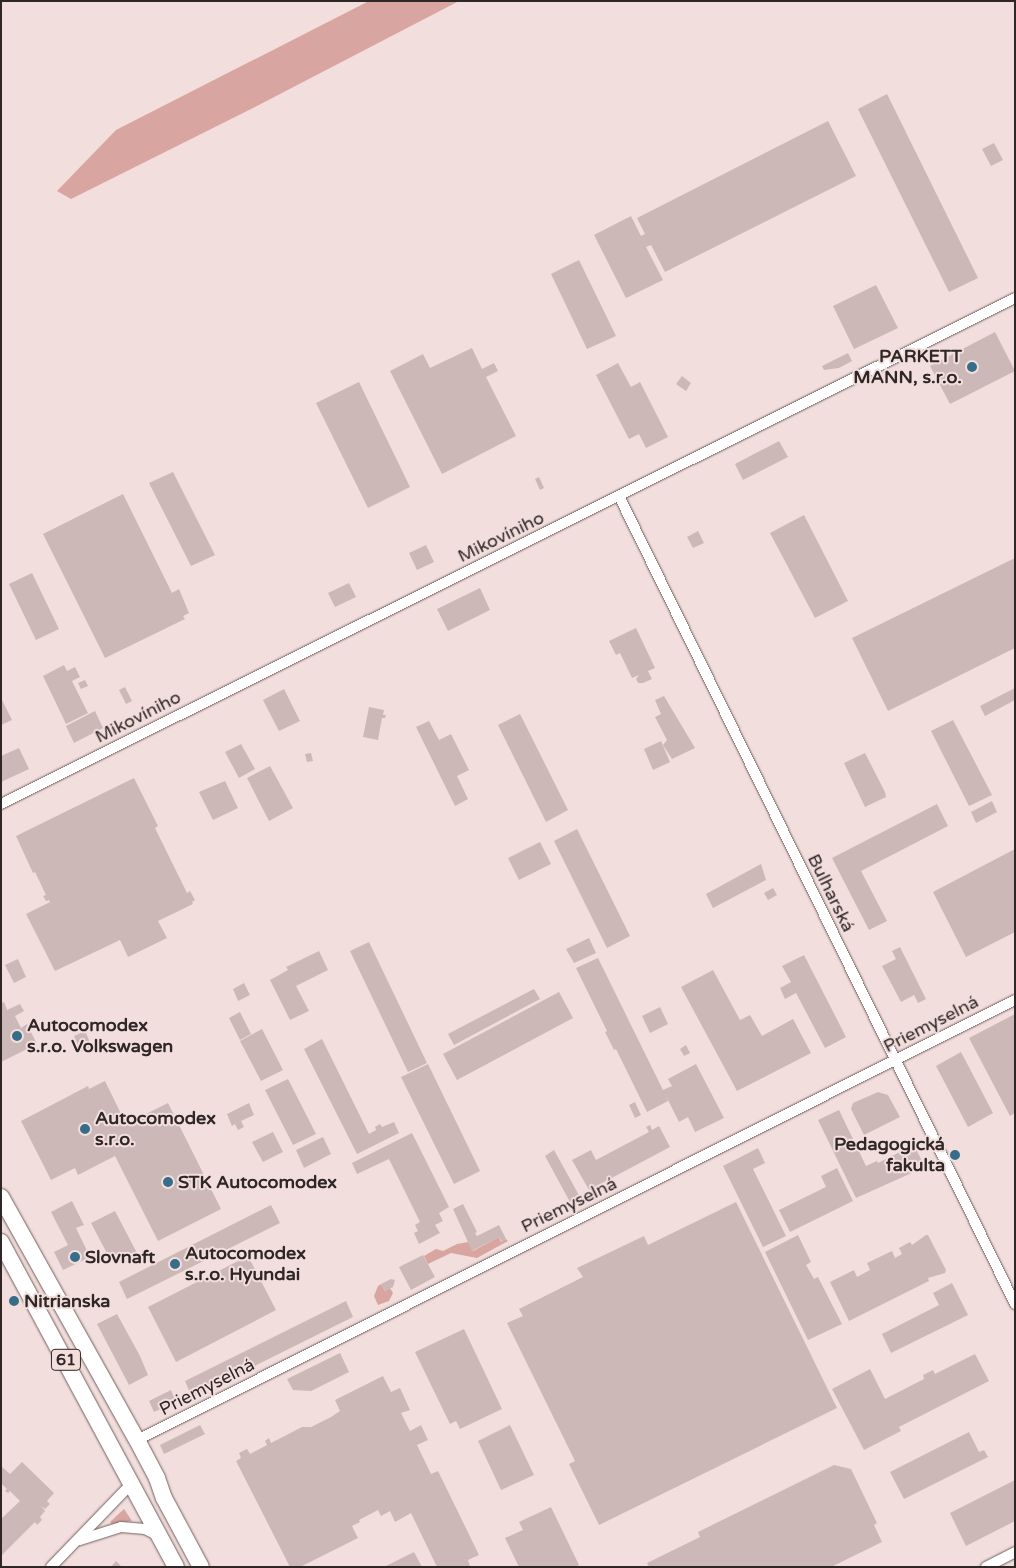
<!DOCTYPE html>
<meta charset="utf-8">
<style>
body{margin:0}
#map{position:relative;width:1016px;height:1568px;overflow:hidden;background:#f2dedc;font-family:"Varela Round",sans-serif}
div>[style]{position:absolute}
[style*='--x']{left:calc(var(--x)*1px);top:calc(var(--y)*1px);width:calc(var(--w)*1px);rotate:calc(var(--a)*1deg)}
.green>*{inset:0;background:#d9a5a0}
.building>*{inset:0;background:#ccb9b7}
.roads{filter:drop-shadow(0 0 1px #71605e) drop-shadow(0 0 1px #71605e)}
.street>*{height:10px;margin:-5px;padding:0 5px;transform-origin:5px;border-radius:5px;background:#fff}
.primary>*{height:16px;margin:-8px;padding:0 8px;transform-origin:8px;border-radius:8px;background:#fff}
.dots>*{width:14px;height:14px;translate:-50% -50%;box-sizing:border-box;border:2px solid #f2dedc;border-radius:50%}
span{translate:-50% -50%;white-space:nowrap;text-align:center;line-height:1.15;-webkit-text-stroke:4px #f2dedc;paint-order:stroke}
.shield-label span{padding:1px 4px;background:#f2dedc;border:1px solid;border-radius:4px;-webkit-text-stroke-width:0}
.shield-label{font-size:16px;color:#2e2726;font-weight:700}
.poi-label{font-size:18px;color:#2e2726;font-weight:700}
.right{translate:-100% -50%;text-align:right}
.left{translate:0 -50%;text-align:left}
.street-label{font-size:18px;color:#2e2726}
.frame{position:absolute;inset:0;border:2px solid #2e2726;pointer-events:none}
</style>
<div id="map">
<div class="green">
<div style="clip-path:polygon(369px 1px,459px 1px,253px 108px,71px 199px,57px 191px,116px 130px)"></div>
<div style="clip-path:polygon(499px 1237px,501px 1242px,506px 1239px,508px 1241px,477px 1258px,451px 1253px,428px 1264px,424px 1256px,436px 1249px,443px 1251px,457px 1244px,468px 1242px,473px 1251px)"></div>
<div style="clip-path:polygon(381px 1284px,385px 1291px,390px 1288px,393px 1293px,389px 1301px,378px 1305px,374px 1296px,378px 1286px)"></div>
<div style="clip-path:polygon(124px 1509px,132px 1521px,112px 1524px,110px 1522px)"></div>
</div>
<div class="building">
<div style="clip-path:polygon(887px 94px,978px 278px,949px 292px,858px 109px)"></div>
<div style="clip-path:polygon(828px 121px,856px 176px,665px 272px,651px 245px,646px 247px,663px 280px,626px 298px,594px 235px,631px 216px,641px 236px,645px 234px,637px 218px)"></div>
<div style="clip-path:polygon(994px 143px,1003px 160px,991px 166px,982px 149px)"></div>
<div style="clip-path:polygon(579px 260px,616px 336px,587px 349px,551px 274px)"></div>
<div style="clip-path:polygon(876px 285px,898px 328px,854px 349px,833px 306px)"></div>
<div style="clip-path:polygon(995px 332px,1015px 371px,950px 404px,930px 366px)"></div>
<div style="clip-path:polygon(472px 348px,482px 369px,494px 363px,498px 371px,486px 377px,516px 436px,442px 474px,390px 371px,423px 354px,430px 368px)"></div>
<div style="clip-path:polygon(848px 353px,852px 361px,839px 368px,824px 370px,822px 366px)"></div>
<div style="clip-path:polygon(618px 363px,631px 387px,640px 382px,668px 437px,646px 448px,639px 434px,629px 439px,596px 375px)"></div>
<div style="clip-path:polygon(682px 376px,691px 383px,686px 391px,676px 384px)"></div>
<div style="clip-path:polygon(359px 382px,410px 487px,368px 508px,316px 403px)"></div>
<div style="clip-path:polygon(779px 441px,788px 457px,743px 480px,735px 464px)"></div>
<div style="clip-path:polygon(173px 472px,215px 555px,191px 566px,149px 483px)"></div>
<div style="clip-path:polygon(539px 477px,544px 488px,540px 490px,535px 479px)"></div>
<div style="clip-path:polygon(123px 494px,172px 593px,179px 589px,189px 613px,183px 616px,185px 619px,105px 658px,43px 534px)"></div>
<div style="clip-path:polygon(804px 515px,848px 601px,815px 618px,770px 533px)"></div>
<div style="clip-path:polygon(698px 531px,704px 543px,693px 548px,687px 537px)"></div>
<div style="clip-path:polygon(426px 545px,434px 562px,417px 570px,409px 553px)"></div>
<div style="clip-path:polygon(1015px 558px,1015px 648px,888px 711px,852px 638px)"></div>
<div style="clip-path:polygon(32px 573px,59px 629px,36px 640px,9px 584px)"></div>
<div style="clip-path:polygon(349px 583px,356px 597px,335px 607px,328px 593px)"></div>
<div style="clip-path:polygon(480px 588px,490px 610px,448px 631px,437px 609px)"></div>
<div style="clip-path:polygon(636px 628px,655px 668px,648px 671px,652px 679px,643px 683px,638px 683px,636px 679px,639px 675px,632px 678px,620px 653px,616px 655px,609px 641px)"></div>
<div style="clip-path:polygon(64px 665px,67px 671px,75px 667px,80px 677px,72px 681px,88px 713px,66px 724px,43px 676px)"></div>
<div style="clip-path:polygon(85px 680px,88px 686px,81px 689px,78px 683px)"></div>
<div style="clip-path:polygon(125px 687px,132px 701px,126px 704px,119px 690px)"></div>
<div style="clip-path:polygon(1015px 688px,1015px 700px,985px 716px,980px 706px)"></div>
<div style="clip-path:polygon(284px 689px,300px 721px,279px 731px,263px 700px)"></div>
<div style="clip-path:polygon(664px 696px,695px 748px,672px 759px,663px 745px,667px 740px,655px 717px,661px 714px,655px 700px)"></div>
<div style="clip-path:polygon(1px 698px,12px 720px,1px 725px)"></div>
<div style="clip-path:polygon(369px 707px,384px 710px,383px 715px,386px 715px,385px 718px,382px 718px,378px 740px,363px 737px)"></div>
<div style="clip-path:polygon(95px 711px,103px 728px,74px 743px,66px 726px)"></div>
<div style="clip-path:polygon(520px 714px,568px 810px,546px 822px,498px 725px)"></div>
<div style="clip-path:polygon(953px 720px,992px 795px,969px 806px,931px 731px)"></div>
<div style="clip-path:polygon(429px 721px,439px 740px,451px 734px,469px 770px,457px 776px,468px 799px,455px 806px,416px 727px)"></div>
<div style="clip-path:polygon(661px 741px,670px 762px,653px 770px,644px 749px)"></div>
<div style="clip-path:polygon(241px 744px,255px 769px,239px 778px,225px 752px)"></div>
<div style="clip-path:polygon(19px 748px,29px 769px,1px 782px,1px 756px)"></div>
<div style="clip-path:polygon(311px 753px,313px 761px,307px 762px,305px 754px)"></div>
<div style="clip-path:polygon(865px 753px,885px 792px,886px 797px,865px 807px,844px 763px)"></div>
<div style="clip-path:polygon(270px 766px,293px 808px,269px 821px,247px 778px)"></div>
<div style="clip-path:polygon(134px 778px,158px 826px,155px 828px,187px 893px,190px 891px,195px 900px,192px 902px,193px 904px,158px 921px,167px 938px,128px 957px,120px 940px,55px 971px,26px 914px,50px 902px,49px 900px,46px 901px,43px 896px,46px 895px,35px 872px,33px 873px,16px 836px)"></div>
<div style="clip-path:polygon(225px 781px,238px 808px,213px 820px,199px 792px)"></div>
<div style="clip-path:polygon(992px 801px,997px 812px,976px 823px,971px 812px)"></div>
<div style="clip-path:polygon(937px 804px,948px 826px,861px 871px,887px 921px,869px 930px,832px 858px)"></div>
<div style="clip-path:polygon(577px 829px,630px 936px,607px 948px,554px 841px)"></div>
<div style="clip-path:polygon(540px 842px,551px 864px,519px 880px,508px 858px)"></div>
<div style="clip-path:polygon(1015px 849px,1015px 932px,966px 957px,933px 892px)"></div>
<div style="clip-path:polygon(761px 864px,766px 880px,713px 908px,706px 894px)"></div>
<div style="clip-path:polygon(773px 888px,777px 895px,768px 900px,764px 893px)"></div>
<div style="clip-path:polygon(589px 938px,596px 953px,574px 963px,566px 949px)"></div>
<div style="clip-path:polygon(369px 942px,427px 1063px,408px 1072px,350px 951px)"></div>
<div style="clip-path:polygon(900px 947px,926px 999px,918px 1003px,914px 995px,901px 1002px,882px 966px,896px 959px,892px 951px)"></div>
<div style="clip-path:polygon(319px 951px,328px 970px,296px 986px,309px 1011px,290px 1020px,270px 980px,288px 970px,286px 967px)"></div>
<div style="clip-path:polygon(804px 955px,846px 1037px,825px 1048px,796px 993px,785px 999px,780px 988px,791px 982px,782px 966px)"></div>
<div style="clip-path:polygon(598px 958px,663px 1090px,672px 1086px,668px 1079px,696px 1064px,724px 1118px,695px 1132px,688px 1117px,679px 1122px,666px 1096px,668px 1101px,647px 1112px,616px 1049px,614px 1050px,605px 1032px,607px 1031px,576px 968px)"></div>
<div style="clip-path:polygon(18px 959px,26px 977px,14px 983px,5px 965px)"></div>
<div style="clip-path:polygon(713px 970px,740px 1020px,750px 1015px,762px 1036px,793px 1019px,811px 1053px,737px 1091px,681px 987px)"></div>
<div style="clip-path:polygon(244px 983px,250px 995px,238px 1001px,233px 989px)"></div>
<div style="clip-path:polygon(534px 989px,540px 999px,454px 1045px,448px 1034px)"></div>
<div style="clip-path:polygon(559px 992px,573px 1018px,457px 1080px,443px 1054px)"></div>
<div style="clip-path:polygon(4px 1002px,7px 1010px,20px 1004px,24px 1011px,15px 1016px,21px 1028px,27px 1024px,37px 1044px,1px 1062px,1px 1003px)"></div>
<div style="clip-path:polygon(660px 1007px,668px 1024px,650px 1033px,642px 1016px)"></div>
<div style="clip-path:polygon(240px 1012px,251px 1034px,240px 1040px,229px 1018px)"></div>
<div style="clip-path:polygon(1015px 1014px,1015px 1113px,1010px 1116px,969px 1038px)"></div>
<div style="clip-path:polygon(262px 1029px,283px 1070px,261px 1081px,240px 1041px)"></div>
<div style="clip-path:polygon(85px 1031px,92px 1047px,81px 1052px,74px 1036px)"></div>
<div style="clip-path:polygon(322px 1039px,369px 1134px,376px 1130px,375px 1127px,380px 1124px,382px 1127px,394px 1122px,399px 1133px,357px 1154px,304px 1049px)"></div>
<div style="clip-path:polygon(686px 1045px,690px 1053px,684px 1056px,680px 1049px)"></div>
<div style="clip-path:polygon(961px 1052px,993px 1113px,968px 1127px,936px 1066px)"></div>
<div style="clip-path:polygon(428px 1064px,480px 1171px,454px 1184px,401px 1077px)"></div>
<div style="clip-path:polygon(288px 1079px,316px 1134px,293px 1145px,265px 1090px)"></div>
<div style="clip-path:polygon(105px 1081px,126px 1124px,168px 1103px,221px 1209px,158px 1241px,115px 1156px,78px 1175px,75px 1168px,51px 1180px,21px 1121px,88px 1086px,89px 1089px)"></div>
<div style="clip-path:polygon(878px 1092px,888px 1095px,900px 1117px,864px 1135px,851px 1109px,853px 1103px)"></div>
<div style="clip-path:polygon(635px 1102px,641px 1115px,635px 1118px,629px 1105px)"></div>
<div style="clip-path:polygon(249px 1103px,254px 1115px,241px 1121px,244px 1127px,238px 1130px,235px 1124px,232px 1126px,227px 1114px)"></div>
<div style="clip-path:polygon(839px 1110px,866px 1166px,877px 1161px,878px 1163px,914px 1145px,925px 1167px,856px 1198px,818px 1120px)"></div>
<div style="clip-path:polygon(650px 1125px,652px 1130px,659px 1126px,670px 1147px,589px 1190px,572px 1160px,591px 1150px,596px 1160px,649px 1132px,646px 1127px)"></div>
<div style="clip-path:polygon(273px 1132px,283px 1152px,263px 1162px,252px 1142px)"></div>
<div style="clip-path:polygon(412px 1133px,449px 1207px,439px 1213px,443px 1221px,435px 1225px,440px 1233px,419px 1244px,414px 1233px,418px 1231px,415px 1225px,420px 1222px,389px 1159px,357px 1174px,352px 1163px)"></div>
<div style="clip-path:polygon(323px 1137px,331px 1154px,304px 1168px,296px 1150px)"></div>
<div style="clip-path:polygon(758px 1148px,765px 1163px,753px 1169px,786px 1236px,763px 1247px,723px 1166px)"></div>
<div style="clip-path:polygon(554px 1150px,580px 1197px,570px 1202px,545px 1156px)"></div>
<div style="clip-path:polygon(837px 1168px,853px 1201px,790px 1232px,779px 1210px,826px 1187px,821px 1176px)"></div>
<div style="clip-path:polygon(72px 1201px,84px 1225px,76px 1228px,90px 1257px,63px 1270px,54px 1252px,68px 1245px,51px 1212px)"></div>
<div style="clip-path:polygon(736px 1202px,837px 1408px,599px 1525px,569px 1464px,575px 1461px,507px 1323px,523px 1316px,519px 1309px,583px 1277px,577px 1268px,644px 1236px,648px 1245px)"></div>
<div style="clip-path:polygon(463px 1204px,477px 1232px,475px 1233px,477px 1236px,499px 1225px,506px 1239px,502px 1242px,499px 1237px,472px 1251px,453px 1209px)"></div>
<div style="clip-path:polygon(271px 1205px,280px 1223px,127px 1299px,119px 1282px)"></div>
<div style="clip-path:polygon(115px 1211px,137px 1253px,133px 1254px,135px 1258px,121px 1265px,117px 1258px,111px 1261px,91px 1223px)"></div>
<div style="clip-path:polygon(798px 1235px,811px 1262px,806px 1265px,814px 1279px,818px 1277px,842px 1324px,808px 1340px,765px 1252px)"></div>
<div style="clip-path:polygon(926px 1235px,928px 1235px,946px 1270px,945px 1273px,928px 1278px,929px 1281px,849px 1321px,830px 1282px,854px 1270px,857px 1277px,870px 1270px,867px 1263px,892px 1251px,895px 1258px,902px 1254px,899px 1248px,910px 1242px,912px 1245px)"></div>
<div style="clip-path:polygon(423px 1255px,435px 1277px,411px 1290px,399px 1267px)"></div>
<div style="clip-path:polygon(248px 1256px,276px 1310px,176px 1362px,148px 1307px)"></div>
<div style="clip-path:polygon(391px 1279px,395px 1280px,393px 1287px,385px 1291px,381px 1284px)"></div>
<div style="clip-path:polygon(952px 1283px,968px 1315px,891px 1353px,882px 1334px,939px 1305px,933px 1293px)"></div>
<div style="clip-path:polygon(346px 1301px,353px 1317px,192px 1397px,185px 1381px)"></div>
<div style="clip-path:polygon(117px 1314px,140px 1356px,148px 1375px,129px 1385px,97px 1324px)"></div>
<div style="clip-path:polygon(464px 1329px,502px 1409px,460px 1429px,456px 1421px,450px 1424px,415px 1352px)"></div>
<div style="clip-path:polygon(340px 1353px,349px 1372px,311px 1391px,293px 1390px,287px 1379px)"></div>
<div style="clip-path:polygon(975px 1354px,989px 1381px,899px 1427px,901px 1431px,864px 1450px,832px 1389px,870px 1369px,885px 1399px,924px 1379px,923px 1375px,933px 1370px,935px 1374px)"></div>
<div style="clip-path:polygon(383px 1376px,391px 1392px,400px 1388px,410px 1410px,401px 1413px,410px 1431px,421px 1425px,428px 1440px,417px 1445px,431px 1474px,438px 1471px,479px 1555px,468px 1560px,470px 1566px,468px 1567px,437px 1567px,411px 1513px,395px 1522px,390px 1511px,381px 1516px,378px 1510px,359px 1520px,360px 1522px,352px 1526px,358px 1538px,300px 1567px,290px 1567px,236px 1461px,241px 1458px,239px 1453px,247px 1449px,250px 1454px,267px 1445px,265px 1441px,269px 1438px,271px 1443px,302px 1427px,311px 1427px,331px 1417px,340px 1411px,335px 1400px)"></div>
<div style="clip-path:polygon(171px 1390px,176px 1402px,154px 1412px,149px 1401px)"></div>
<div style="clip-path:polygon(200px 1425px,205px 1434px,164px 1454px,160px 1445px)"></div>
<div style="clip-path:polygon(510px 1425px,534px 1475px,501px 1490px,478px 1441px)"></div>
<div style="clip-path:polygon(969px 1432px,979px 1452px,984px 1450px,988px 1457px,904px 1499px,890px 1472px)"></div>
<div style="clip-path:polygon(22px 1462px,54px 1493px,47px 1501px,50px 1504px,45px 1509px,41px 1506px,45px 1511px,40px 1517px,42px 1520px,37px 1525px,35px 1522px,1px 1556px,1px 1519px,20px 1501px,10px 1491px,8px 1493px,5px 1491px,7px 1489px,1px 1483px,1px 1466px,10px 1474px)"></div>
<div style="clip-path:polygon(834px 1465px,851px 1469px,877px 1523px,874px 1525px,882px 1542px,831px 1567px,649px 1567px,647px 1563px,700px 1537px,698px 1532px)"></div>
<div style="clip-path:polygon(1015px 1480px,1015px 1521px,966px 1546px,950px 1513px)"></div>
<div style="clip-path:polygon(551px 1507px,579px 1565px,575px 1567px,519px 1567px,505px 1538px,523px 1530px,519px 1522px)"></div>
<div style="clip-path:polygon(414px 1552px,422px 1567px,384px 1567px)"></div>
<div style="clip-path:polygon(116px 1561px,122px 1567px,111px 1567px)"></div>
</div>
<div class="roads">
<div class="street">
<div style="--x:619;--y:496;--w:900;--a:63.89"></div>
<div style="--x:1;--y:804;--w:1133;--a:-26.52"></div>
<div style="--x:137;--y:1440;--w:982;--a:-26.62"></div>
<div style="--x:80;--y:1540;--w:43;--a:-17.6"></div>
<div style="--x:121;--y:1527;--w:24;--a:5"></div>
<div style="--x:145;--y:1529;--w:13;--a:27"></div>
<div style="--x:51;--y:1567;--w:117;--a:-46"></div>
<div style="--x:986;--y:1567;--w:33;--a:-27"></div>
</div>
<div class="primary">
<div style="--x:1;--y:1197;--w:278;--a:60.8"></div>
<div style="--x:137;--y:1440;--w:43;--a:62.2"></div>
<div style="--x:157;--y:1478;--w:21;--a:71"></div>
<div style="--x:164;--y:1498;--w:78;--a:61.8"></div>
<div style="--x:1;--y:1242;--w:369;--a:61.7"></div>
</div>
</div>
<div class="dots">
<div style="left:972px;top:367px;background:#386d89"></div>
<div style="left:17px;top:1036px;background:#386d89"></div>
<div style="left:85px;top:1129px;background:#386d89"></div>
<div style="left:955px;top:1155px;background:#386d89"></div>
<div style="left:168px;top:1182px;background:#386d89"></div>
<div style="left:75px;top:1257px;background:#386d89"></div>
<div style="left:175px;top:1264px;background:#386d89"></div>
<div style="left:14px;top:1301px;background:#386d89"></div>
</div>
<div class="shield-label">
<span style="left:66px;top:1360px">61</span>
</div>
<div class="poi-label">
<span class="right" style="left:962px;top:367px">PARKETT<br>MANN, s.r.o.</span>
<span class="left" style="left:27px;top:1036px">Autocomodex<br>s.r.o. Volkswagen</span>
<span class="left" style="left:95px;top:1129px">Autocomodex<br>s.r.o.</span>
<span class="right" style="left:945px;top:1155px">Pedagogická<br>fakulta</span>
<span class="left" style="left:178px;top:1182px">STK Autocomodex</span>
<span class="left" style="left:185px;top:1264px">Autocomodex<br>s.r.o. Hyundai</span>
<span class="left" style="left:85px;top:1257px">Slovnaft</span>
<span class="left" style="left:24px;top:1301px">Nitrianska</span>
</div>
<div class="street-label">
<span style="left:501px;top:537px;rotate:-26deg">Mikovíniho</span>
<span style="left:138px;top:717px;rotate:-27deg">Mikovíniho</span>
<span style="left:831px;top:893px;rotate:64deg">Bulharská</span>
<span style="left:931px;top:1024px;rotate:-27deg">Priemyselná</span>
<span style="left:569px;top:1205px;rotate:-26deg">Priemyselná</span>
<span style="left:207px;top:1387px;rotate:-27deg">Priemyselná</span>
</div>
<div class="frame"></div>
</div>
